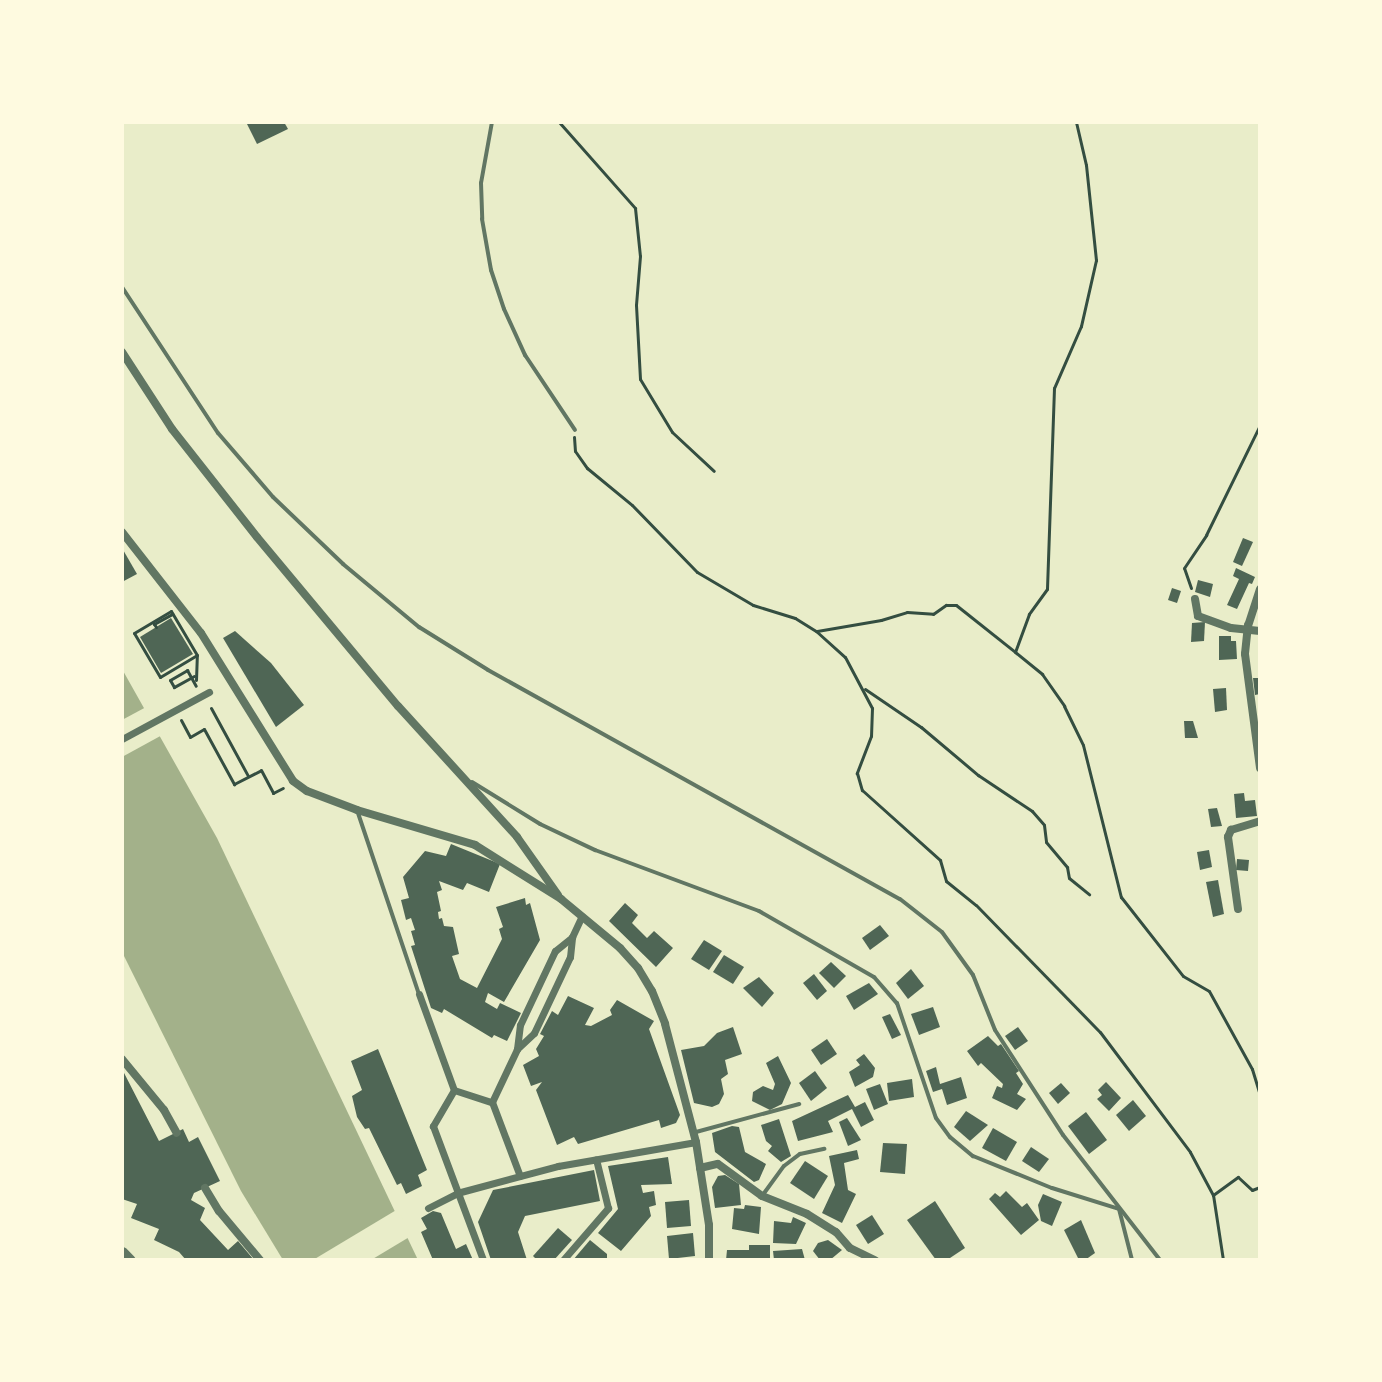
<!DOCTYPE html>
<style>
body{margin:0}
#map{position:relative;width:1382px;height:1382px;overflow:hidden;background:#e9edc9;font-family:"Roboto Condensed",sans-serif}
div>[style]{position:absolute}
[style*='--x']{left:calc(var(--x)*1px);top:calc(var(--y)*1px);width:calc(var(--w)*1px);rotate:calc(var(--a)*1deg)}
.water>*{inset:0;background:#a3b18a}
.pier>*{inset:0;background:#e9edc9}
.building>*{inset:0;background:#4f6655}
.path>*{height:3px;margin:-1.5px;padding:0 1.5px;transform-origin:1.5px;border-radius:1.5px;background:#344e41}
.service>*{height:4px;margin:-2px;padding:0 2px;transform-origin:2px;border-radius:2px;background:#617663}
.pedestrian>*{height:7px;margin:-3.5px;padding:0 3.5px;transform-origin:3.5px;border-radius:3.5px;background:#617663}
.minor>*{height:8px;margin:-4px;padding:0 4px;transform-origin:4px;border-radius:4px;background:#617663}
.tertiary>*{height:11px;margin:-5.5px;padding:0 5.5px;transform-origin:5.5px;border-radius:5.5px;background:#617663}
span{translate:-50% -50%;white-space:nowrap;text-align:center;line-height:1.15;-webkit-text-stroke:8px #fefae0;paint-order:stroke}
.frame{position:absolute;inset:0;border:124px solid #fefae0;pointer-events:none}
</style>
<div id="map">
<div class="water">
<div style="clip-path:polygon(122px 669px,217px 838px,418px 1260px,283px 1260px,241px 1191px,122px 952px)"></div>
</div>
<div class="pier">
<div style="clip-path:polygon(148px 706px,164px 734px,122px 757px,122px 720px)"></div>
<div style="clip-path:polygon(398px 1209px,411px 1236px,371px 1260px,313px 1260px)"></div>
</div>
<div class="building">
<div style="clip-path:polygon(246px 122px,284px 122px,288px 129px,257px 144px)"></div>
<div style="clip-path:polygon(1243px 538px,1253px 542px,1242px 566px,1233px 562px)"></div>
<div style="clip-path:polygon(122px 548px,137px 574px,122px 582px)"></div>
<div style="clip-path:polygon(1236px 568px,1255px 577px,1252px 584px,1249px 583px,1237px 609px,1227px 605px,1239px 579px,1233px 576px)"></div>
<div style="clip-path:polygon(1198px 580px,1213px 584px,1210px 597px,1195px 592px)"></div>
<div style="clip-path:polygon(1172px 588px,1181px 591px,1177px 603px,1168px 600px)"></div>
<div style="clip-path:polygon(171px 618px,193px 654px,161px 673px,140px 637px)"></div>
<div style="clip-path:polygon(1205px 622px,1204px 641px,1191px 642px,1192px 623px)"></div>
<div style="clip-path:polygon(235px 631px,271px 663px,304px 705px,276px 727px,223px 638px)"></div>
<div style="clip-path:polygon(1219px 636px,1231px 636px,1231px 641px,1236px 641px,1237px 659px,1219px 660px)"></div>
<div style="clip-path:polygon(1253px 678px,1260px 678px,1260px 694px,1255px 695px)"></div>
<div style="clip-path:polygon(1226px 688px,1227px 710px,1215px 712px,1213px 689px)"></div>
<div style="clip-path:polygon(1184px 721px,1193px 721px,1198px 738px,1185px 738px)"></div>
<div style="clip-path:polygon(1244px 793px,1245px 801px,1255px 800px,1257px 816px,1236px 818px,1234px 794px)"></div>
<div style="clip-path:polygon(1217px 808px,1222px 826px,1211px 827px,1208px 809px)"></div>
<div style="clip-path:polygon(451px 844px,500px 864px,489px 892px,467px 883px,463px 890px,439px 881px,442px 890px,437px 892px,441px 911px,438px 912px,439px 919px,442px 918px,444px 926px,453px 927px,459px 954px,452px 956px,460px 979px,477px 988px,502px 939px,499px 929px,503px 927px,496px 907px,525px 898px,526px 905px,530px 903px,540px 940px,504px 1002px,488px 993px,485px 1002px,497px 1009px,500px 1003px,521px 1013px,507px 1041px,494px 1035px,492px 1038px,444px 1009px,442px 1013px,431px 1008px,411px 946px,415px 945px,411px 931px,415px 930px,411px 918px,406px 920px,401px 900px,409px 898px,403px 877px,425px 851px,446px 856px)"></div>
<div style="clip-path:polygon(1209px 850px,1212px 867px,1200px 870px,1197px 852px)"></div>
<div style="clip-path:polygon(1237px 859px,1249px 860px,1248px 871px,1236px 870px)"></div>
<div style="clip-path:polygon(1218px 880px,1224px 914px,1213px 917px,1206px 882px)"></div>
<div style="clip-path:polygon(625px 903px,638px 915px,632px 923px,647px 938px,654px 931px,673px 948px,656px 967px,609px 921px)"></div>
<div style="clip-path:polygon(880px 925px,889px 936px,870px 950px,862px 938px)"></div>
<div style="clip-path:polygon(704px 940px,722px 951px,709px 970px,691px 959px)"></div>
<div style="clip-path:polygon(724px 955px,744px 967px,733px 984px,713px 972px)"></div>
<div style="clip-path:polygon(831px 962px,846px 976px,834px 988px,819px 973px)"></div>
<div style="clip-path:polygon(911px 969px,924px 986px,908px 999px,896px 983px)"></div>
<div style="clip-path:polygon(814px 974px,827px 991px,817px 1000px,803px 983px)"></div>
<div style="clip-path:polygon(759px 977px,774px 993px,762px 1007px,743px 988px)"></div>
<div style="clip-path:polygon(869px 983px,878px 994px,854px 1010px,846px 996px)"></div>
<div style="clip-path:polygon(568px 996px,594px 1008px,585px 1025px,591px 1026px,612px 1015px,610px 1010px,617px 1000px,654px 1021px,649px 1029px,680px 1115px,676px 1123px,661px 1128px,659px 1120px,578px 1144px,574px 1137px,557px 1145px,536px 1090px,542px 1082px,531px 1086px,523px 1065px,539px 1056px,536px 1049px,544px 1036px,540px 1034px,552px 1011px,558px 1015px)"></div>
<div style="clip-path:polygon(933px 1007px,940px 1027px,919px 1035px,911px 1014px)"></div>
<div style="clip-path:polygon(890px 1014px,901px 1035px,892px 1039px,882px 1017px)"></div>
<div style="clip-path:polygon(733px 1027px,742px 1054px,725px 1060px,728px 1074px,721px 1079px,724px 1094px,719px 1104px,712px 1107px,694px 1103px,681px 1050px,704px 1046px,717px 1033px)"></div>
<div style="clip-path:polygon(1018px 1027px,1028px 1041px,1015px 1050px,1005px 1036px)"></div>
<div style="clip-path:polygon(988px 1036px,998px 1046px,1001px 1044px,1019px 1071px,1016px 1073px,1023px 1084px,1017px 1094px,1026px 1099px,1017px 1110px,992px 1098px,997px 1086px,1002px 1088px,1003px 1084px,981px 1063px,978px 1066px,967px 1051px)"></div>
<div style="clip-path:polygon(827px 1039px,837px 1054px,821px 1065px,811px 1050px)"></div>
<div style="clip-path:polygon(378px 1049px,427px 1170px,418px 1175px,422px 1186px,406px 1194px,401px 1183px,397px 1185px,369px 1128px,365px 1129px,357px 1117px,352px 1096px,362px 1090px,351px 1061px)"></div>
<div style="clip-path:polygon(864px 1054px,875px 1068px,873px 1077px,855px 1087px,849px 1072px,860px 1065px,856px 1060px)"></div>
<div style="clip-path:polygon(778px 1056px,791px 1083px,782px 1104px,770px 1110px,752px 1101px,753px 1092px,763px 1086px,773px 1090px,775px 1084px,766px 1063px)"></div>
<div style="clip-path:polygon(936px 1067px,940px 1084px,961px 1077px,967px 1098px,947px 1105px,942px 1089px,933px 1092px,926px 1071px)"></div>
<div style="clip-path:polygon(122px 1069px,159px 1141px,183px 1129px,189px 1142px,198px 1137px,220px 1181px,194px 1193px,191px 1200px,205px 1208px,200px 1220px,228px 1250px,238px 1241px,254px 1260px,186px 1260px,179px 1252px,154px 1240px,159px 1229px,131px 1218px,137px 1204px,122px 1199px)"></div>
<div style="clip-path:polygon(815px 1071px,827px 1088px,811px 1101px,799px 1083px)"></div>
<div style="clip-path:polygon(912px 1079px,914px 1097px,889px 1101px,887px 1083px)"></div>
<div style="clip-path:polygon(1106px 1082px,1121px 1098px,1109px 1111px,1097px 1099px,1102px 1095px,1098px 1090px)"></div>
<div style="clip-path:polygon(1061px 1083px,1070px 1093px,1058px 1104px,1049px 1093px)"></div>
<div style="clip-path:polygon(880px 1084px,888px 1104px,874px 1110px,866px 1089px)"></div>
<div style="clip-path:polygon(848px 1095px,855px 1107px,865px 1102px,874px 1120px,861px 1127px,852px 1109px,828px 1121px,833px 1132px,798px 1141px,792px 1121px)"></div>
<div style="clip-path:polygon(1133px 1100px,1146px 1116px,1129px 1131px,1116px 1115px)"></div>
<div style="clip-path:polygon(966px 1111px,988px 1125px,970px 1141px,954px 1127px)"></div>
<div style="clip-path:polygon(1086px 1112px,1107px 1140px,1089px 1154px,1068px 1126px)"></div>
<div style="clip-path:polygon(847px 1118px,861px 1140px,848px 1146px,839px 1122px)"></div>
<div style="clip-path:polygon(779px 1119px,791px 1156px,781px 1162px,768px 1151px,772px 1146px,766px 1141px,761px 1125px)"></div>
<div style="clip-path:polygon(732px 1126px,739px 1127px,745px 1152px,766px 1164px,759px 1180px,754px 1182px,715px 1152px,712px 1133px)"></div>
<div style="clip-path:polygon(993px 1128px,1017px 1142px,1006px 1161px,982px 1148px)"></div>
<div style="clip-path:polygon(883px 1143px,907px 1144px,905px 1174px,880px 1172px)"></div>
<div style="clip-path:polygon(1031px 1147px,1049px 1159px,1039px 1172px,1022px 1161px)"></div>
<div style="clip-path:polygon(857px 1150px,859px 1159px,844px 1163px,848px 1190px,856px 1194px,842px 1223px,822px 1213px,835px 1185px,829px 1156px)"></div>
<div style="clip-path:polygon(668px 1157px,672px 1184px,641px 1185px,643px 1193px,654px 1191px,656px 1205px,649px 1207px,651px 1216px,621px 1251px,598px 1233px,618px 1209px,608px 1166px)"></div>
<div style="clip-path:polygon(805px 1161px,828px 1176px,814px 1199px,790px 1183px)"></div>
<div style="clip-path:polygon(594px 1170px,600px 1201px,525px 1216px,518px 1232px,527px 1260px,491px 1260px,478px 1222px,493px 1190px)"></div>
<div style="clip-path:polygon(725px 1175px,739px 1184px,741px 1205px,715px 1208px,712px 1187px,718px 1176px)"></div>
<div style="clip-path:polygon(1006px 1191px,1022px 1207px,1027px 1203px,1039px 1220px,1021px 1235px,989px 1199px,995px 1193px,1000px 1197px)"></div>
<div style="clip-path:polygon(1043px 1194px,1062px 1202px,1052px 1226px,1041px 1221px,1038px 1205px)"></div>
<div style="clip-path:polygon(689px 1200px,691px 1226px,667px 1228px,665px 1202px)"></div>
<div style="clip-path:polygon(935px 1201px,965px 1248px,947px 1260px,936px 1260px,907px 1220px)"></div>
<div style="clip-path:polygon(745px 1205px,761px 1207px,759px 1234px,732px 1229px,734px 1208px,744px 1209px)"></div>
<div style="clip-path:polygon(433px 1211px,441px 1213px,456px 1249px,466px 1244px,473px 1260px,433px 1260px,421px 1232px,427px 1229px,421px 1218px)"></div>
<div style="clip-path:polygon(872px 1215px,884px 1234px,868px 1244px,856px 1225px)"></div>
<div style="clip-path:polygon(793px 1217px,806px 1223px,796px 1244px,773px 1243px,774px 1221px,791px 1223px)"></div>
<div style="clip-path:polygon(1081px 1220px,1095px 1253px,1085px 1260px,1079px 1260px,1064px 1230px)"></div>
<div style="clip-path:polygon(558px 1228px,572px 1240px,554px 1260px,537px 1260px,533px 1256px)"></div>
<div style="clip-path:polygon(693px 1233px,695px 1256px,669px 1259px,667px 1236px)"></div>
<div style="clip-path:polygon(590px 1240px,607px 1254px,607px 1260px,573px 1260px)"></div>
<div style="clip-path:polygon(828px 1240px,842px 1250px,830px 1260px,820px 1260px,813px 1251px,818px 1243px)"></div>
<div style="clip-path:polygon(749px 1245px,770px 1245px,770px 1260px,726px 1260px,727px 1250px,749px 1250px)"></div>
<div style="clip-path:polygon(802px 1249px,805px 1260px,774px 1260px,773px 1251px)"></div>
</div>
<div class="path">
<div style="--x:559;--y:122;--w:115;--a:48.5"></div>
<div style="--x:635;--y:208;--w:48;--a:84.1"></div>
<div style="--x:640;--y:256;--w:49;--a:94.7"></div>
<div style="--x:636;--y:305;--w:74;--a:86.9"></div>
<div style="--x:640;--y:379;--w:62;--a:58.9"></div>
<div style="--x:672;--y:432;--w:57;--a:42.9"></div>
<div style="--x:1076;--y:122;--w:44;--a:76.9"></div>
<div style="--x:1086;--y:165;--w:96;--a:84"></div>
<div style="--x:1096;--y:260;--w:68;--a:102.8"></div>
<div style="--x:1081;--y:326;--w:68;--a:113.5"></div>
<div style="--x:1054;--y:388;--w:201;--a:92"></div>
<div style="--x:1047;--y:589;--w:31;--a:126"></div>
<div style="--x:1029;--y:614;--w:40;--a:110.2"></div>
<div style="--x:1015;--y:652;--w:35;--a:39"></div>
<div style="--x:1042;--y:674;--w:39;--a:55"></div>
<div style="--x:1064;--y:706;--w:43;--a:64"></div>
<div style="--x:1083;--y:745;--w:157;--a:76"></div>
<div style="--x:1121;--y:897;--w:100;--a:51.9"></div>
<div style="--x:1183;--y:976;--w:30;--a:30"></div>
<div style="--x:1209;--y:991;--w:89;--a:61.1"></div>
<div style="--x:1252;--y:1069;--w:28;--a:73"></div>
<div style="--x:574;--y:437;--w:14;--a:86"></div>
<div style="--x:575;--y:451;--w:21;--a:55"></div>
<div style="--x:587;--y:468;--w:58;--a:39.4"></div>
<div style="--x:632;--y:505;--w:93;--a:45.9"></div>
<div style="--x:697;--y:572;--w:65;--a:30.5"></div>
<div style="--x:753;--y:605;--w:44;--a:17.2"></div>
<div style="--x:795;--y:618;--w:25;--a:32"></div>
<div style="--x:816;--y:631;--w:39;--a:42"></div>
<div style="--x:845;--y:657;--w:58;--a:62.1"></div>
<div style="--x:872;--y:708;--w:28;--a:92"></div>
<div style="--x:871;--y:736;--w:40;--a:111"></div>
<div style="--x:857;--y:773;--w:18;--a:74"></div>
<div style="--x:862;--y:790;--w:105;--a:41.9"></div>
<div style="--x:940;--y:860;--w:22;--a:74"></div>
<div style="--x:946;--y:881;--w:38;--a:39"></div>
<div style="--x:976;--y:905;--w:177;--a:45.7"></div>
<div style="--x:1100;--y:1032;--w:150;--a:53.1"></div>
<div style="--x:1190;--y:1152;--w:49;--a:61.9"></div>
<div style="--x:1191;--y:588;--w:21;--a:-109"></div>
<div style="--x:1184;--y:568;--w:40;--a:-56"></div>
<div style="--x:1206;--y:535;--w:123;--a:-63.9"></div>
<div style="--x:171;--y:611;--w:51;--a:59.4"></div>
<div style="--x:197;--y:655;--w:43;--a:149.3"></div>
<div style="--x:160;--y:677;--w:51;--a:-120.6"></div>
<div style="--x:134;--y:633;--w:43;--a:-30.7"></div>
<div style="--x:156;--y:627;--w:4;--a:-124"></div>
<div style="--x:154;--y:624;--w:21;--a:-29"></div>
<div style="--x:817;--y:631;--w:65;--a:-9.8"></div>
<div style="--x:881;--y:620;--w:27;--a:-17"></div>
<div style="--x:907;--y:612;--w:26;--a:4"></div>
<div style="--x:933;--y:614;--w:16;--a:-35"></div>
<div style="--x:946;--y:605;--w:10;--a:0"></div>
<div style="--x:956;--y:605;--w:75;--a:38.5"></div>
<div style="--x:194;--y:676;--w:23;--a:151"></div>
<div style="--x:174;--y:687;--w:8;--a:-120"></div>
<div style="--x:170;--y:680;--w:20;--a:-30"></div>
<div style="--x:187;--y:670;--w:18;--a:61"></div>
<div style="--x:196;--y:680;--w:24;--a:-88"></div>
<div style="--x:865;--y:689;--w:68;--a:34.2"></div>
<div style="--x:921;--y:727;--w:75;--a:40.1"></div>
<div style="--x:978;--y:775;--w:65;--a:33.7"></div>
<div style="--x:1032;--y:811;--w:18;--a:49"></div>
<div style="--x:1044;--y:825;--w:17;--a:83"></div>
<div style="--x:1046;--y:842;--w:33;--a:50"></div>
<div style="--x:1067;--y:867;--w:11;--a:80"></div>
<div style="--x:1069;--y:878;--w:26;--a:39"></div>
<div style="--x:211;--y:708;--w:77;--a:61.4"></div>
<div style="--x:181;--y:720;--w:19;--a:62"></div>
<div style="--x:190;--y:737;--w:16;--a:-30"></div>
<div style="--x:204;--y:729;--w:63;--a:61.4"></div>
<div style="--x:234;--y:784;--w:30;--a:-27"></div>
<div style="--x:261;--y:770;--w:26;--a:62"></div>
<div style="--x:273;--y:793;--w:11;--a:-27"></div>
<div style="--x:1223;--y:1260;--w:66;--a:-98.7"></div>
<div style="--x:1213;--y:1195;--w:31;--a:-36"></div>
<div style="--x:1238;--y:1177;--w:19;--a:43"></div>
<div style="--x:1252;--y:1190;--w:9;--a:-21"></div>
</div>
<div class="service">
<div style="--x:492;--y:122;--w:62;--a:100.2"></div>
<div style="--x:481;--y:183;--w:36;--a:88"></div>
<div style="--x:482;--y:219;--w:52;--a:80"></div>
<div style="--x:491;--y:270;--w:41;--a:71.6"></div>
<div style="--x:504;--y:309;--w:51;--a:65.5"></div>
<div style="--x:525;--y:355;--w:90;--a:56.3"></div>
<div style="--x:122;--y:287;--w:175;--a:56.7"></div>
<div style="--x:218;--y:433;--w:84;--a:49.3"></div>
<div style="--x:273;--y:497;--w:97;--a:43.7"></div>
<div style="--x:343;--y:564;--w:99;--a:39.7"></div>
<div style="--x:419;--y:627;--w:81;--a:31.9"></div>
<div style="--x:488;--y:670;--w:471;--a:29.1"></div>
<div style="--x:900;--y:899;--w:53;--a:38.2"></div>
<div style="--x:942;--y:932;--w:53;--a:54.2"></div>
<div style="--x:973;--y:975;--w:59;--a:68.2"></div>
<div style="--x:995;--y:1030;--w:125;--a:57.1"></div>
<div style="--x:1063;--y:1135;--w:158;--a:52.2"></div>
<div style="--x:472;--y:782;--w:80;--a:31.7"></div>
<div style="--x:540;--y:824;--w:61;--a:25.3"></div>
<div style="--x:595;--y:850;--w:175;--a:20.4"></div>
<div style="--x:759;--y:911;--w:133;--a:29.9"></div>
<div style="--x:874;--y:977;--w:35;--a:49"></div>
<div style="--x:897;--y:1003;--w:121;--a:71.3"></div>
<div style="--x:936;--y:1118;--w:24;--a:54"></div>
<div style="--x:950;--y:1137;--w:30;--a:40"></div>
<div style="--x:973;--y:1156;--w:85;--a:22.1"></div>
<div style="--x:1052;--y:1188;--w:70;--a:17.4"></div>
<div style="--x:1119;--y:1209;--w:53;--a:75.7"></div>
<div style="--x:358;--y:813;--w:191;--a:71.4"></div>
<div style="--x:696;--y:1132;--w:107;--a:-15.2"></div>
<div style="--x:762;--y:1196;--w:37;--a:-54"></div>
<div style="--x:784;--y:1166;--w:20;--a:-37"></div>
<div style="--x:800;--y:1154;--w:25;--a:-12"></div>
</div>
<div class="pedestrian">
<div style="--x:122;--y:739;--w:99;--a:-28.4"></div>
<div style="--x:419;--y:994;--w:102;--a:70"></div>
<div style="--x:454;--y:1090;--w:42;--a:120.3"></div>
<div style="--x:433;--y:1126;--w:143;--a:69.5"></div>
<div style="--x:517;--y:1049;--w:23;--a:-43"></div>
<div style="--x:534;--y:1033;--w:84;--a:-64.7"></div>
<div style="--x:570;--y:957;--w:20;--a:-84"></div>
<div style="--x:572;--y:937;--w:23;--a:-65"></div>
<div style="--x:454;--y:1090;--w:40;--a:18"></div>
<div style="--x:492;--y:1102;--w:79;--a:69.3"></div>
<div style="--x:492;--y:1102;--w:59;--a:-64.7"></div>
<div style="--x:517;--y:1049;--w:24;--a:-83"></div>
<div style="--x:520;--y:1025;--w:82;--a:-64.7"></div>
<div style="--x:555;--y:951;--w:22;--a:-39"></div>
<div style="--x:428;--y:1208;--w:33;--a:-27"></div>
<div style="--x:457;--y:1193;--w:105;--a:-15"></div>
<div style="--x:558;--y:1166;--w:140;--a:-9.9"></div>
<div style="--x:563;--y:1260;--w:69;--a:-49.1"></div>
<div style="--x:608;--y:1208;--w:50;--a:-103.8"></div>
</div>
<div class="minor">
<div style="--x:122;--y:352;--w:92;--a:57"></div>
<div style="--x:172;--y:429;--w:137;--a:51.8"></div>
<div style="--x:257;--y:537;--w:220;--a:50.2"></div>
<div style="--x:398;--y:706;--w:177;--a:47.7"></div>
<div style="--x:517;--y:837;--w:71;--a:54.7"></div>
<div style="--x:122;--y:532;--w:128;--a:52"></div>
<div style="--x:201;--y:633;--w:174;--a:58.1"></div>
<div style="--x:293;--y:781;--w:17;--a:36"></div>
<div style="--x:307;--y:791;--w:53;--a:20.8"></div>
<div style="--x:357;--y:810;--w:123;--a:16.5"></div>
<div style="--x:475;--y:845;--w:102;--a:32.1"></div>
<div style="--x:561;--y:899;--w:77;--a:39.7"></div>
<div style="--x:620;--y:948;--w:27;--a:48"></div>
<div style="--x:638;--y:968;--w:27;--a:59"></div>
<div style="--x:652;--y:991;--w:35;--a:68"></div>
<div style="--x:665;--y:1024;--w:122;--a:75.3"></div>
<div style="--x:696;--y:1142;--w:84;--a:81.1"></div>
<div style="--x:709;--y:1225;--w:35;--a:90"></div>
<div style="--x:1260;--y:589;--w:38;--a:108"></div>
<div style="--x:1248;--y:625;--w:29;--a:96"></div>
<div style="--x:1245;--y:654;--w:115;--a:82.5"></div>
<div style="--x:1195;--y:599;--w:17;--a:80"></div>
<div style="--x:1198;--y:616;--w:35;--a:20"></div>
<div style="--x:1231;--y:628;--w:29;--a:6"></div>
<div style="--x:1238;--y:909;--w:73;--a:-97.9"></div>
<div style="--x:1228;--y:837;--w:8;--a:-67"></div>
<div style="--x:1231;--y:830;--w:30;--a:-17"></div>
<div style="--x:122;--y:1059;--w:66;--a:50.5"></div>
<div style="--x:164;--y:1110;--w:26;--a:61"></div>
<div style="--x:700;--y:1168;--w:18;--a:-13"></div>
<div style="--x:718;--y:1164;--w:54;--a:36"></div>
<div style="--x:762;--y:1196;--w:48;--a:21.8"></div>
<div style="--x:807;--y:1214;--w:34;--a:32"></div>
<div style="--x:836;--y:1232;--w:21;--a:49"></div>
<div style="--x:850;--y:1248;--w:28;--a:26"></div>
<div style="--x:205;--y:1188;--w:27;--a:59"></div>
<div style="--x:219;--y:1211;--w:64;--a:50.1"></div>
</div>
<div class="tertiary">
<div style="--x:122;--y:1252;--w:11;--a:45"></div>
</div>
<div class="frame"></div>
</div>
